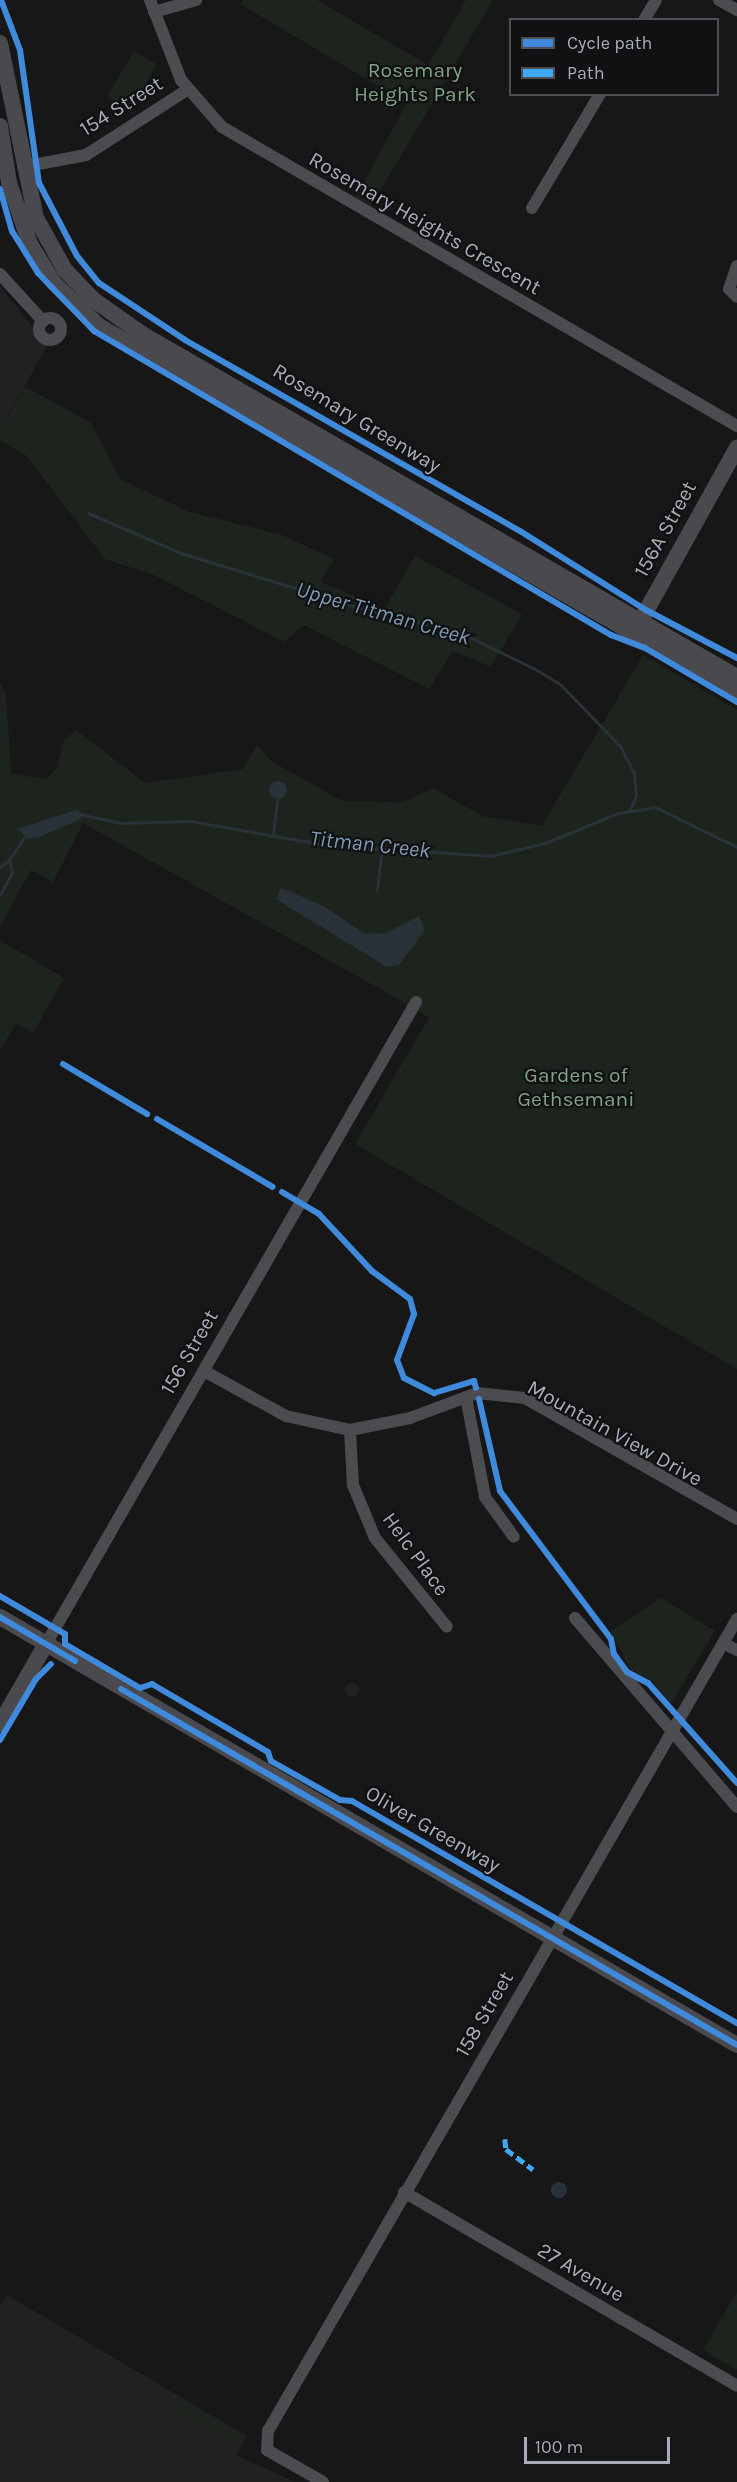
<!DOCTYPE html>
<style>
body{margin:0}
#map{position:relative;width:737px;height:2482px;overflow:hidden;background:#171717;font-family:Karla,sans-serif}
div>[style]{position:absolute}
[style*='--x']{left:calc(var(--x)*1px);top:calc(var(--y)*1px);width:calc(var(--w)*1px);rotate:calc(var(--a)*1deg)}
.built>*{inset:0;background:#212123}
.green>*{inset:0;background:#1d241e}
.round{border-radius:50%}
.water>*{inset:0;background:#2a3239}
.stream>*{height:3px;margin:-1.5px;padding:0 1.5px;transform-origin:1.5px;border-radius:1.5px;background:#2a3239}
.street>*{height:12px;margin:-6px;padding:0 6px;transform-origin:6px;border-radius:6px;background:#4b4c50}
.street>.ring{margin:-6px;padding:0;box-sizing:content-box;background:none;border:12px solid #4b4c50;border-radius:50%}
.secondary>*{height:16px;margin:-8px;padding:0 8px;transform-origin:8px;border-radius:8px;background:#4a4a4e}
.quiet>*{height:4.5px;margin-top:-2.25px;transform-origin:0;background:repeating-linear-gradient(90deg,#3fa9f5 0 9px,transparent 0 13.5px)}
.cycleway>*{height:6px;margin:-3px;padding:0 3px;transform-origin:3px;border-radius:3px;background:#408adc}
span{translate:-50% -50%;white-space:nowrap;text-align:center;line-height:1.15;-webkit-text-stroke:4.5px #111113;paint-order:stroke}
.park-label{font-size:21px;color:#7fa381}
.street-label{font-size:21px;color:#a8adb8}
.water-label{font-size:22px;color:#7f9bb3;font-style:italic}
.legend{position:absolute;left:509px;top:18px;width:210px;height:78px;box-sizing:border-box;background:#111113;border:2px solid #4d4f55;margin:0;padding:8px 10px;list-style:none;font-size:18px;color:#a8adb8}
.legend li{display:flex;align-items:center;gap:12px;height:30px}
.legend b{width:30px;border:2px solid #4d4f55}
.scale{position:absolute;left:524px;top:2437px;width:146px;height:27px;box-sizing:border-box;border:3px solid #a8adb8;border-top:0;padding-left:8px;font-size:18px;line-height:21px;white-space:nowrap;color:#a8adb8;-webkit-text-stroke:4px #111113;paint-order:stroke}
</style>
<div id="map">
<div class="built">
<div style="clip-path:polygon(0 286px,47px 346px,0 430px)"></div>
<div style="clip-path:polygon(7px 2295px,247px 2436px,236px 2455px,295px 2482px,0 2482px,0 2306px)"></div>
</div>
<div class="green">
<div style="clip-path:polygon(244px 0,317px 0,428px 65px,466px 0,493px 0,371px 206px,356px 197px,407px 103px,240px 4px)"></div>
<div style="clip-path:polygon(134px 51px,157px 64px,130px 110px,107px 97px)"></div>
<div style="clip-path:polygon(25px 387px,90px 422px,121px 480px,190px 512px,282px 535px,334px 559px,320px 582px,385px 608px,415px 556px,522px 614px,491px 667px,453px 651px,429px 689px,304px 625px,284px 642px,154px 575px,105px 559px,27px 456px,0 440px,0 430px)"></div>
<div style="clip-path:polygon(643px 655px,737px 710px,737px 1369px,355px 1144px,429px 1018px,398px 999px,83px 823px,53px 882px,31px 870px,0 927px,0 683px,6px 693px,11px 774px,47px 779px,57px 768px,64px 740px,76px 730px,145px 783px,243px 769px,257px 745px,271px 761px,342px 801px,404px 802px,433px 788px,482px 816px,542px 826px)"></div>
<div style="clip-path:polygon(0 940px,64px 978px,33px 1033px,16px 1023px,0 1050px)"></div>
<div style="clip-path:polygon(661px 1598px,715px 1631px,671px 1704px,653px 1682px,630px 1669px,611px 1631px)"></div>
<div class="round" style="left:345px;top:1683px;width:14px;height:14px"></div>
<div style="clip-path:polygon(737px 2292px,737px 2370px,703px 2350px)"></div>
<div style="clip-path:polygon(181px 2400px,242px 2435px,237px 2443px,175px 2411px)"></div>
</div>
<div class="water">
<div class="round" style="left:269px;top:781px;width:18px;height:18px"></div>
<div style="clip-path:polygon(79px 809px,81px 819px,39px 837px,29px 839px,17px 829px)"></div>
<div style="clip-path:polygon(281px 888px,324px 906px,365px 934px,386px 933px,419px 916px,425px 930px,399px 965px,387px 967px,276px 899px)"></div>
<div class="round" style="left:551px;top:2182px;width:16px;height:16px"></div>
</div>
<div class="stream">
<div style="--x:88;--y:513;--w:101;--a:23.3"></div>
<div style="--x:181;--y:553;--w:190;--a:17.1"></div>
<div style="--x:363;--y:609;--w:99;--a:13.5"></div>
<div style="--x:459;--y:632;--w:87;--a:26"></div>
<div style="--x:537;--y:670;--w:28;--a:32"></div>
<div style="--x:561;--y:685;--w:85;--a:46"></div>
<div style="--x:620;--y:746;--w:30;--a:63"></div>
<div style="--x:634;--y:773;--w:23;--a:85"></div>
<div style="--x:636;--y:796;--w:17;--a:115"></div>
<div style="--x:76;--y:813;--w:45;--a:12.8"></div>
<div style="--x:120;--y:823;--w:70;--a:-1.6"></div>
<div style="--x:190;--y:821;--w:138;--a:10"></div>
<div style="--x:326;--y:845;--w:164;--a:3.8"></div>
<div style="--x:490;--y:856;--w:57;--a:-13.3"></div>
<div style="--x:545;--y:843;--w:79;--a:-22.3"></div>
<div style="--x:618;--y:813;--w:37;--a:-9"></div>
<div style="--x:655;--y:807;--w:91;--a:26"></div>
<div style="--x:273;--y:834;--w:34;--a:-83"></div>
<div style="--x:0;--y:867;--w:11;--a:-38"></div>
<div style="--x:377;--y:890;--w:42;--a:-83.2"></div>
<div style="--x:0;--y:895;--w:26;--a:-62"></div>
<div style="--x:12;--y:872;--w:12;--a:-104"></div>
<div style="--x:9;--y:860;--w:30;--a:-56"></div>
</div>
<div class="street">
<div style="--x:150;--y:0;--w:86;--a:68.8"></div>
<div style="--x:181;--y:80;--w:62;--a:48.9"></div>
<div style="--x:222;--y:127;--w:596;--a:30.14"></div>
<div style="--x:719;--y:0;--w:21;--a:29"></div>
<div style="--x:154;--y:12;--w:44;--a:-15.9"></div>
<div style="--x:644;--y:20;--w:23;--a:-59"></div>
<div style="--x:23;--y:167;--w:64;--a:-10.8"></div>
<div style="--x:86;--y:155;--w:120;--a:-32.8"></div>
<div style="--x:532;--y:208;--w:133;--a:-59.2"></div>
<div style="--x:737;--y:266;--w:24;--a:109"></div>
<div style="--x:729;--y:289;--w:11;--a:45"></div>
<div style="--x:0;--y:274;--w:64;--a:47.5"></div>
<div class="ring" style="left:39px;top:318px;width:10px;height:10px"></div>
<div style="--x:204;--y:1371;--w:94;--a:28.8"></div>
<div style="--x:286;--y:1416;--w:66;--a:12.3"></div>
<div style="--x:350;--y:1430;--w:61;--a:-11.3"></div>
<div style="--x:410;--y:1418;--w:72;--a:-20.5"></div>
<div style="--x:477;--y:1393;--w:48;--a:5.9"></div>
<div style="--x:525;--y:1398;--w:244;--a:29.7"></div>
<div style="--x:466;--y:1397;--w:102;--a:79.2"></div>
<div style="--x:485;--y:1497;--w:49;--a:54.1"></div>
<div style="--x:350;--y:1430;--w:55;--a:86.9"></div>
<div style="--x:353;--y:1485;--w:57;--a:67.5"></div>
<div style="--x:375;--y:1538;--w:114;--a:51"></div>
<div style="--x:575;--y:1618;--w:249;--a:49.4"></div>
<div style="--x:723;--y:1643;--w:16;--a:27"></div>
<div style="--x:46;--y:1644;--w:741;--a:-60.04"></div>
<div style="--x:404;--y:2192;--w:385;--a:30.2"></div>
<div style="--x:323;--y:2482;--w:64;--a:-150.3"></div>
<div style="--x:267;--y:2450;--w:19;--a:-87"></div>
<div style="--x:268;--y:2431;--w:938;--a:-59.99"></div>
</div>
<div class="secondary">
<div style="--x:0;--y:43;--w:179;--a:78.4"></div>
<div style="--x:36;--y:218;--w:60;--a:60.9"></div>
<div style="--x:65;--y:270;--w:42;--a:46"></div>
<div style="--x:94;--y:300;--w:59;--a:35.3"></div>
<div style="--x:142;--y:334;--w:687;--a:29.96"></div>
<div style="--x:0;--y:126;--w:58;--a:81"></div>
<div style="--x:9;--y:183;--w:65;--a:71"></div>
<div style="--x:30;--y:244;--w:46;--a:58.4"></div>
<div style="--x:54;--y:283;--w:62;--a:43.7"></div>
<div style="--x:99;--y:326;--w:736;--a:29.91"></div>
<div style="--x:635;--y:631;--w:210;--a:-60.9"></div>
<div style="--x:0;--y:1617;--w:852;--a:30.15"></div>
<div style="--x:0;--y:1724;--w:92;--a:-60.1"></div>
</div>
<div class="quiet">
<div style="--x:505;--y:2139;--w:10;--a:84"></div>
<div style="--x:506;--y:2149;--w:34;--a:37"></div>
</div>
<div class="cycleway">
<div style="--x:1;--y:0;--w:53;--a:69.2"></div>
<div style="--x:20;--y:50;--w:134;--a:81.9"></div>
<div style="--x:39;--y:183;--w:82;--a:62.5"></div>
<div style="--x:77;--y:256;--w:35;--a:51"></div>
<div style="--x:99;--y:283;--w:103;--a:33.5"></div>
<div style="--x:185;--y:340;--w:386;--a:29.7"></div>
<div style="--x:520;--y:531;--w:149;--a:32.1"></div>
<div style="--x:646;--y:610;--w:103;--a:27.8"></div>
<div style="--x:0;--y:189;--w:44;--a:74.1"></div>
<div style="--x:12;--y:231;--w:49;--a:58.2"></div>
<div style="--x:38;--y:273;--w:81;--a:46"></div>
<div style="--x:94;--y:331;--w:600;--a:30.46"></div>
<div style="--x:611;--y:635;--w:36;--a:21"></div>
<div style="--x:645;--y:648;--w:107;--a:30.4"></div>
<div style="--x:63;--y:1064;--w:98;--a:30.8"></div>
<div style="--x:157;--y:1119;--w:134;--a:30.4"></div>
<div style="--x:282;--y:1192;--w:43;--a:30.7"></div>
<div style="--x:319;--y:1214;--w:78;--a:47.1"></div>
<div style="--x:372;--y:1271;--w:47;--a:36.4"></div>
<div style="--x:410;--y:1299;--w:16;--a:75"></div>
<div style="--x:414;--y:1314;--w:49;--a:110.3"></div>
<div style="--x:397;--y:1360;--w:19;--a:69"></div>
<div style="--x:404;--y:1378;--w:34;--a:27"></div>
<div style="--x:434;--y:1393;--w:42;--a:-16.7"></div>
<div style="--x:474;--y:1381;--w:7;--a:74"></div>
<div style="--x:479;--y:1399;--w:94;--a:77.1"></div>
<div style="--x:500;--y:1491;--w:185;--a:53.1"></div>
<div style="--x:611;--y:1639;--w:15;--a:79"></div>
<div style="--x:614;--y:1654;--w:22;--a:54"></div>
<div style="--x:627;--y:1672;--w:24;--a:28"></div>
<div style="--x:648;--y:1683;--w:134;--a:48.3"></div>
<div style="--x:0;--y:1596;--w:75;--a:30.3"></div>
<div style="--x:65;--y:1634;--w:10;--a:90"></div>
<div style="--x:65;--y:1644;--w:87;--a:30.4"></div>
<div style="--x:140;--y:1688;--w:13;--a:-18"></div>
<div style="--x:152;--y:1684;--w:134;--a:30.4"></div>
<div style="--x:268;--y:1752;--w:9;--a:72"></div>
<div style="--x:271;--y:1761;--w:79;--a:29.5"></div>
<div style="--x:340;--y:1800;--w:12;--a:5"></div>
<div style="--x:352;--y:1801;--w:444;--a:30"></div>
<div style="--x:0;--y:1617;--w:87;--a:30.4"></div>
<div style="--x:121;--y:1689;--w:711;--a:30.02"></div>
<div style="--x:0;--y:1740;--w:71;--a:-59.5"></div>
<div style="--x:36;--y:1679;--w:21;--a:-45"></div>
</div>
<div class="park-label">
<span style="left:415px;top:82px">Rosemary<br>Heights Park</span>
<span style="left:576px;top:1087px">Gardens of<br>Gethsemani</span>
</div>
<div class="street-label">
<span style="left:121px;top:106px;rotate:-32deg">154 Street</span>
<span style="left:425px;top:223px;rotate:30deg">Rosemary Heights Crescent</span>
<span style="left:357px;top:418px;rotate:31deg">Rosemary Greenway</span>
<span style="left:665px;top:529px;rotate:-61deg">156A Street</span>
<span style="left:189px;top:1352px;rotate:-60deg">156 Street</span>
<span style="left:615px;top:1433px;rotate:29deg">Mountain View Drive</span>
<span style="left:416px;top:1554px;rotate:54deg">Helc Place</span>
<span style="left:433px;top:1829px;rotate:30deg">Oliver Greenway</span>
<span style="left:484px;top:2014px;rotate:-60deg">158 Street</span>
<span style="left:581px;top:2272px;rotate:30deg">27 Avenue</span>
</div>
<div class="water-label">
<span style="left:383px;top:614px;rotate:16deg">Upper Titman Creek</span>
<span style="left:370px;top:845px;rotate:6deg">Titman Creek</span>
</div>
<ul class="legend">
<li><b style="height:8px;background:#408adc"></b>Cycle path</li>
<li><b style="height:8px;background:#3fa9f5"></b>Path</li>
</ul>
<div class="scale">100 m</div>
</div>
